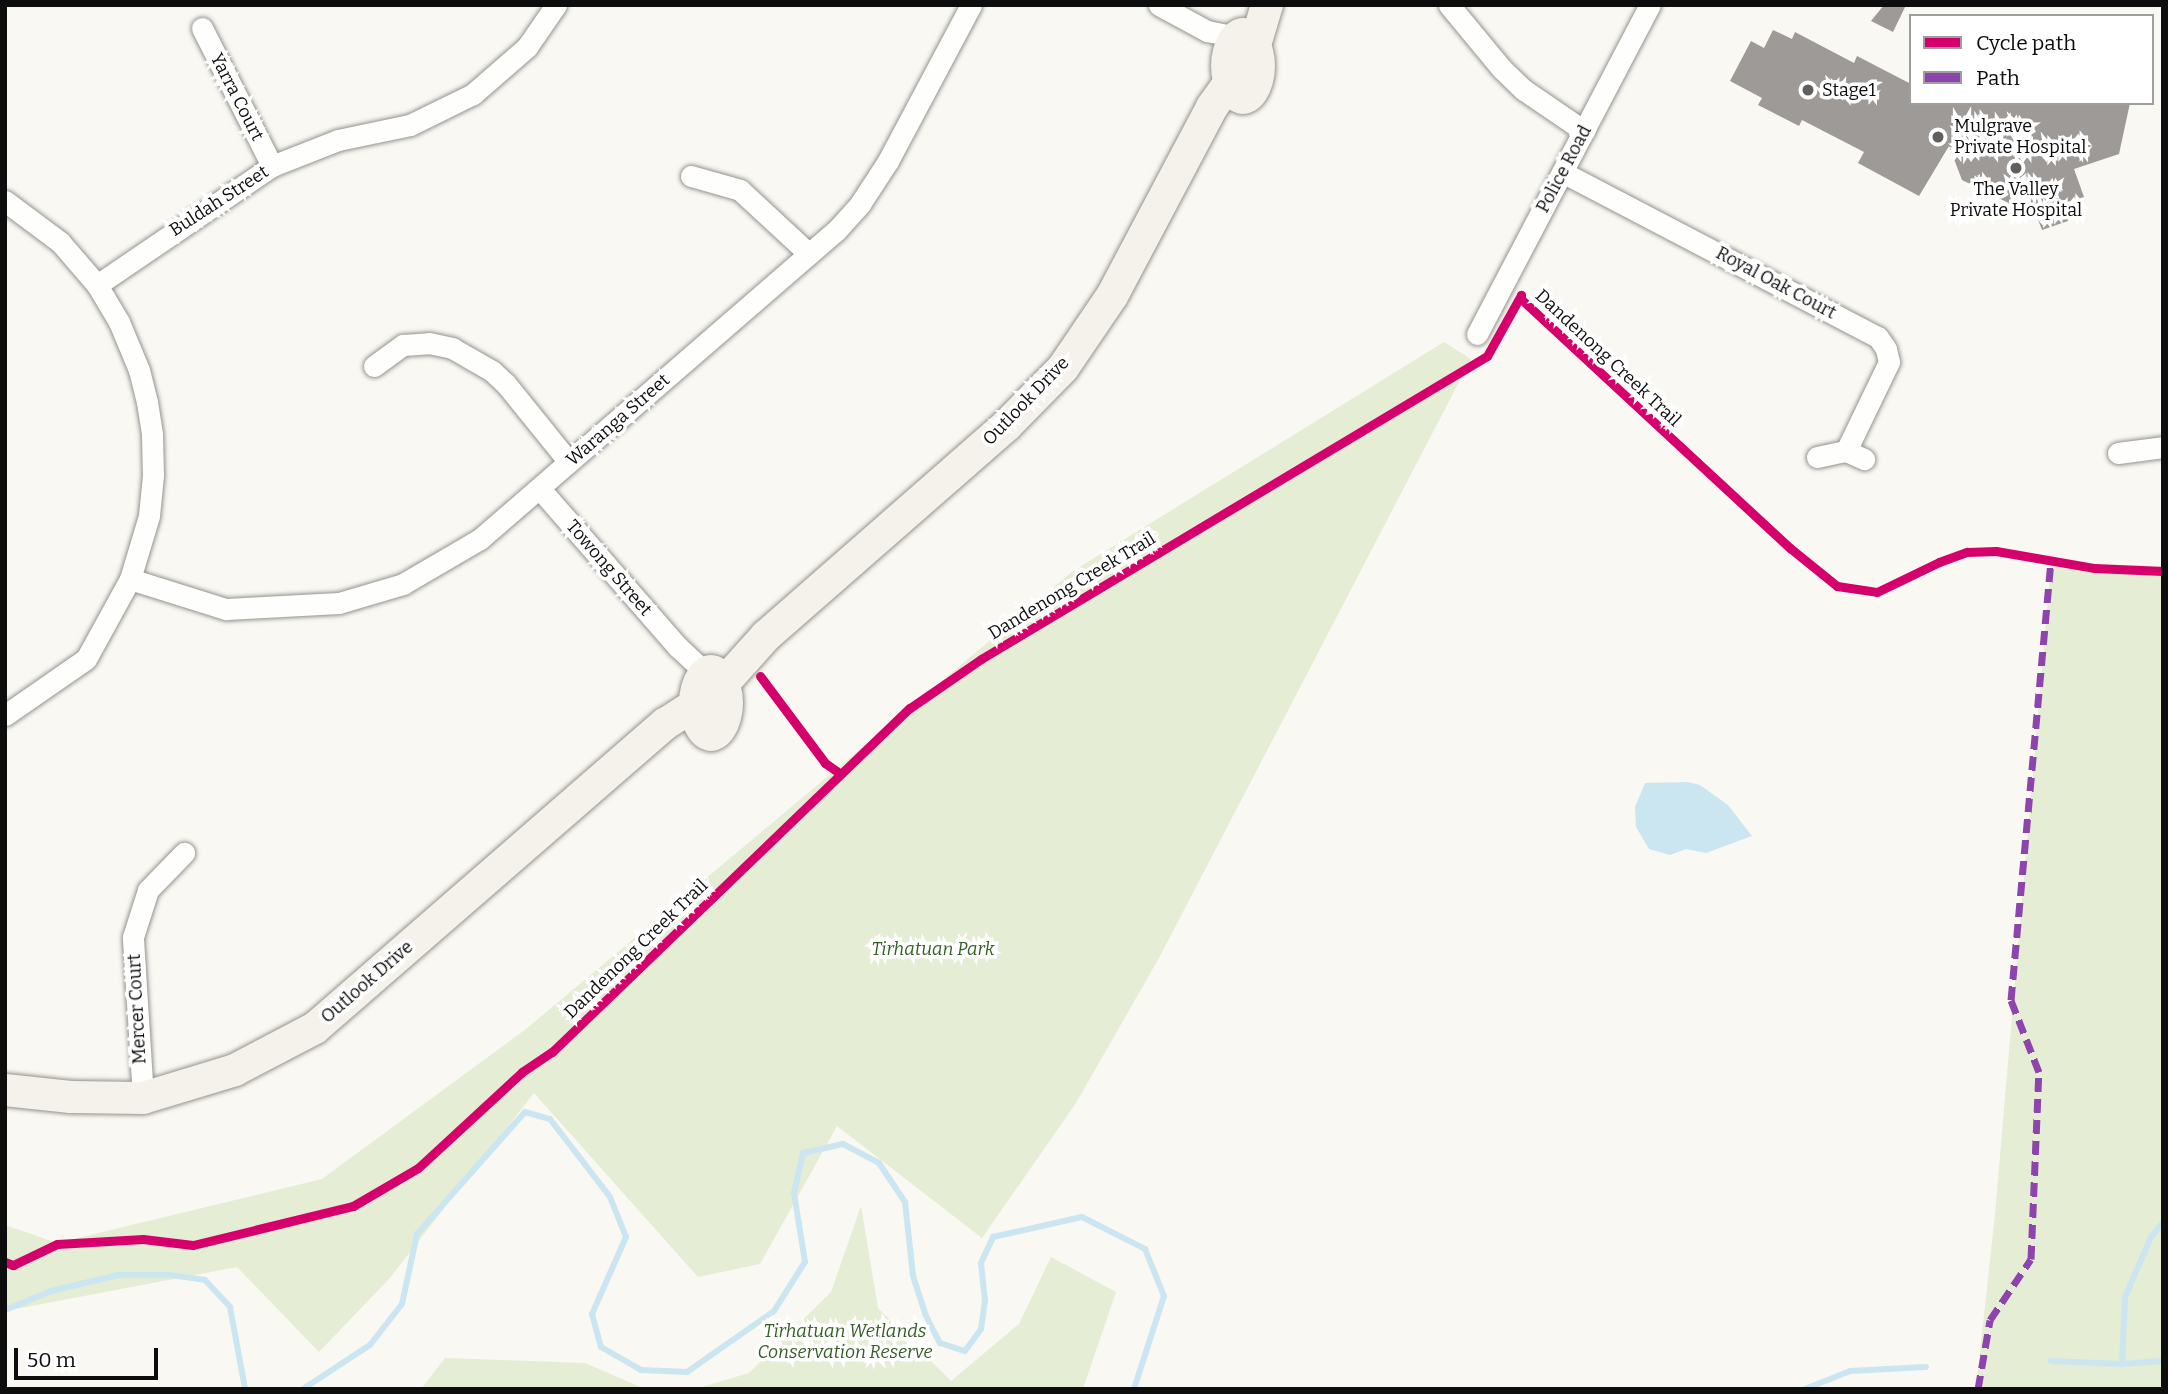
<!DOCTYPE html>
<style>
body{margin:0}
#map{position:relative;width:2168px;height:1394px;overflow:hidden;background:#faf8f2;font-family:Bitter,serif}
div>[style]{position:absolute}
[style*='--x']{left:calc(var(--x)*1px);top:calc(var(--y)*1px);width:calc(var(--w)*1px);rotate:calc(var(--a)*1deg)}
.green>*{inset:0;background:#e5edd4}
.water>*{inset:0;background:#cce6f1}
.stream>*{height:6px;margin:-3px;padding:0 3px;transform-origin:3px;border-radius:3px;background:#cce6f1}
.building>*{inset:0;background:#9d9a97}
.roads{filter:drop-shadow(0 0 2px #949390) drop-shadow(0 0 2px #949390)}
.street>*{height:21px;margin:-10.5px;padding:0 10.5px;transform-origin:10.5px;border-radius:10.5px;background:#fefefd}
.secondary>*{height:32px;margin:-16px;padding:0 16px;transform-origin:16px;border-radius:16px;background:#f4f2ea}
.secondary>.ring{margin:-16px;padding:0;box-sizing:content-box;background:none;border:32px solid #f4f2ea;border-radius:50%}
.quiet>*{height:7px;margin-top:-3.5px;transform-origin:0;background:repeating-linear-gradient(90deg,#8e44ad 0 14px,transparent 0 21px)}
.cycleway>*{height:9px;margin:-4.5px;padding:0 4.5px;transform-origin:4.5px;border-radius:4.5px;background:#d6006c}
.dots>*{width:19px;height:19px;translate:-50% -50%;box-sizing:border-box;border:4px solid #fff;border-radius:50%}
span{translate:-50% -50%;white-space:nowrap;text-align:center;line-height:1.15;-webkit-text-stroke:7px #fff;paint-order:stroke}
.poi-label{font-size:18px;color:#0d0d0d}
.left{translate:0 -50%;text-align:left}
.street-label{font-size:18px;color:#0d0d0d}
.park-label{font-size:18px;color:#345e24;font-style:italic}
.frame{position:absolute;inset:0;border:7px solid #0d0d0d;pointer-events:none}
.legend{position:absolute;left:1909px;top:14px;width:245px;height:91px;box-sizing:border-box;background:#fff;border:2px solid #9e9e9e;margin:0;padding:9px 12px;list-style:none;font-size:21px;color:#0d0d0d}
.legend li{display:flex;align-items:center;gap:14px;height:35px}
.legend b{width:35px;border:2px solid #9e9e9e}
.scale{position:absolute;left:14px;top:1348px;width:144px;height:32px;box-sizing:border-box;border:4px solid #0d0d0d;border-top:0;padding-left:9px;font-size:21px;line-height:24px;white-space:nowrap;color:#0d0d0d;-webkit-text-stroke:5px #fff;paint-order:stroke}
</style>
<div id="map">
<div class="green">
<div style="clip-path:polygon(1444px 342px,1471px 359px,1159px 958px,1076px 1103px,982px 1238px,837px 1126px,760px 1264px,698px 1277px,534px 1093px,389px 1279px,319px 1352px,237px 1267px,5px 1311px,5px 1225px,57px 1243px,322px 1179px,526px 1029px,1073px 571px)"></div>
<div style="clip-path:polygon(2051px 563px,2163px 566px,2163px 1389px,1976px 1389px,1995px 1214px)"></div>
<div style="clip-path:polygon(861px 1206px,878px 1308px,951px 1381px,1019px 1324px,1051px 1257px,1116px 1292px,1083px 1389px,695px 1389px,749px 1373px,831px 1292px)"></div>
<div style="clip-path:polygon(445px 1358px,585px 1363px,645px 1389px,421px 1389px)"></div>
</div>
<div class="water">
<div style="clip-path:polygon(1688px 782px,1700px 785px,1728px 805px,1752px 836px,1706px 853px,1686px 849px,1670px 855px,1649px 849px,1636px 827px,1635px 807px,1645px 783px)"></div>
</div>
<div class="stream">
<div style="--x:5;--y:1310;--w:50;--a:-22.4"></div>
<div style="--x:51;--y:1291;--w:69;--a:-13.4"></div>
<div style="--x:118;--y:1275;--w:52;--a:0"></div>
<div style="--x:170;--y:1275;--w:35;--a:8"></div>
<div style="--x:205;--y:1280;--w:37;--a:47"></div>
<div style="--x:230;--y:1307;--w:83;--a:79.6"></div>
<div style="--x:2051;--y:1361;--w:71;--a:2.4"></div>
<div style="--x:2122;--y:1364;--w:67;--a:-87.4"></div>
<div style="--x:2125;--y:1297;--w:65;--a:-66.6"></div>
<div style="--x:2151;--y:1237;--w:19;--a:-51"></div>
<div style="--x:2122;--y:1364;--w:41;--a:-4.2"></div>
<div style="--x:303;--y:1389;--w:80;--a:-33.3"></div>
<div style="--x:370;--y:1345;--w:52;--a:-52"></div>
<div style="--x:402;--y:1304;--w:72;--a:-77.9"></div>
<div style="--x:417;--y:1234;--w:163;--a:-48.5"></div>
<div style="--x:525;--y:1112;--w:26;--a:16"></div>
<div style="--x:550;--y:1119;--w:98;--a:52.4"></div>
<div style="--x:610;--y:1197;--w:43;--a:68.2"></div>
<div style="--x:626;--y:1237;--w:84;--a:113.8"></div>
<div style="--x:592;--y:1314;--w:34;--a:75"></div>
<div style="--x:601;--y:1347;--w:46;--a:29.9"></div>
<div style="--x:641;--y:1370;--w:46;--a:2.5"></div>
<div style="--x:687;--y:1372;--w:106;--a:-35"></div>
<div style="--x:774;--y:1311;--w:58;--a:-57.7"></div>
<div style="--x:805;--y:1262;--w:70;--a:-99.1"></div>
<div style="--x:794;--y:1193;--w:41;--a:-77.3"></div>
<div style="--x:803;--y:1153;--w:41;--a:-12.7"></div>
<div style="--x:843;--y:1144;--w:41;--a:27.8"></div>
<div style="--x:879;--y:1163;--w:47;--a:56.3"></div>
<div style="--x:905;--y:1202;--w:74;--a:83.8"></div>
<div style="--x:913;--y:1276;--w:40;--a:72"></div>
<div style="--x:925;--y:1314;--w:33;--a:63"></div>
<div style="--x:940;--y:1343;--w:26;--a:18"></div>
<div style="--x:965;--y:1351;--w:27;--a:-54"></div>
<div style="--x:981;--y:1329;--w:28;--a:-82"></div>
<div style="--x:985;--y:1301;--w:38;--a:-96"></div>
<div style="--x:981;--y:1263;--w:29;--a:-65"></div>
<div style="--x:993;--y:1237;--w:91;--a:-12.7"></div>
<div style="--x:1082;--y:1217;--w:71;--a:26.9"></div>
<div style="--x:1145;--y:1249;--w:51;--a:68"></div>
<div style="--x:1164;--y:1296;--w:98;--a:107.9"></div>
<div style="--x:1805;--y:1389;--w:48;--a:-21.8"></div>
<div style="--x:1850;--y:1371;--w:76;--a:-3"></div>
</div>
<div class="building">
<div style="clip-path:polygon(1884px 5px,1906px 5px,1893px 32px,1871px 21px)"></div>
<div style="clip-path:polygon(1773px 30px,1792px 39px,1795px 32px,1854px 63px,1857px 56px,1911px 84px,1911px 103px,2130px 103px,2119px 154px,2074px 169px,2084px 197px,2062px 204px,2068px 221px,2042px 230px,2037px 217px,1962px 180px,1949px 146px,1919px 196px,1858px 163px,1864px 152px,1802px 120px,1799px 126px,1758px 105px,1762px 98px,1730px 81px,1751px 41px,1764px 48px)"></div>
</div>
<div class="roads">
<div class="street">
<div style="--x:1159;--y:5;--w:55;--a:28.4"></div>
<div style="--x:1207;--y:31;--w:26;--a:11"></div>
<div style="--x:1449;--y:5;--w:83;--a:50.4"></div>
<div style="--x:1502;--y:69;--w:30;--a:44"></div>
<div style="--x:1524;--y:90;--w:73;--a:34.3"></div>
<div style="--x:202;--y:28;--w:155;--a:63.1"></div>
<div style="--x:1562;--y:172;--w:356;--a:27.6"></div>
<div style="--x:1878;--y:337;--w:14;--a:56"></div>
<div style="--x:1886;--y:349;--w:13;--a:77"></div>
<div style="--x:1889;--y:362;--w:99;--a:115.8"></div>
<div style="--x:691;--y:176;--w:51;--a:15.9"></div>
<div style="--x:740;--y:190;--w:94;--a:42.8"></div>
<div style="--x:5;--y:201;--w:69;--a:36.7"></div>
<div style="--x:60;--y:242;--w:57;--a:49.3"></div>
<div style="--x:97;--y:285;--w:43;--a:59.3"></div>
<div style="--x:119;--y:322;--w:52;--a:67.4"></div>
<div style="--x:139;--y:370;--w:33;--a:76"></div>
<div style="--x:147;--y:402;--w:33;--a:81"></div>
<div style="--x:152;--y:435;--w:40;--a:88.6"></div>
<div style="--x:153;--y:475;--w:41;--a:95.6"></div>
<div style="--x:149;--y:516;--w:66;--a:106.8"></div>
<div style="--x:130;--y:579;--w:91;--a:118.8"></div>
<div style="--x:86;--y:659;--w:98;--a:145.3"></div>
<div style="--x:97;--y:285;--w:212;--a:-34.2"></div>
<div style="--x:272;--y:166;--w:71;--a:-21.5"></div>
<div style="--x:338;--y:140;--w:74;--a:-11.8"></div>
<div style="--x:410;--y:125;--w:70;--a:-26.2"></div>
<div style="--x:473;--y:94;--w:72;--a:-41"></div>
<div style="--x:527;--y:47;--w:51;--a:-55.4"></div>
<div style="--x:1477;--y:334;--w:372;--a:-62.3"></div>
<div style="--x:374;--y:366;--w:36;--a:-36"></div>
<div style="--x:403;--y:345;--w:26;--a:-4"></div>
<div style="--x:429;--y:343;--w:24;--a:12"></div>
<div style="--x:452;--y:348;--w:46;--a:29.9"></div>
<div style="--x:492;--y:371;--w:19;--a:43"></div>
<div style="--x:506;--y:384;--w:100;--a:51.1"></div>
<div style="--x:2118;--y:453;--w:45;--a:-7.6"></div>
<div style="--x:1817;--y:457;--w:30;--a:-12"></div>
<div style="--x:1846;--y:451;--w:20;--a:24"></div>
<div style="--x:540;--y:489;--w:210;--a:48.9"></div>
<div style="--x:678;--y:647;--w:35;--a:43"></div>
<div style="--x:130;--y:579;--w:101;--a:17.4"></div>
<div style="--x:226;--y:609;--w:113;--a:-3"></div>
<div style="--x:339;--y:603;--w:67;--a:-16.5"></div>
<div style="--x:403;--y:584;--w:89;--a:-30.3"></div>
<div style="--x:480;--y:539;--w:469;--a:-40.9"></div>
<div style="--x:835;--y:232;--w:38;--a:-48"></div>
<div style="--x:860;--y:204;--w:51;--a:-56.9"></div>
<div style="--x:888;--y:161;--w:177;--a:-62"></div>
<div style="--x:143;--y:1098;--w:161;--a:-93.6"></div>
<div style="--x:133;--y:937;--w:49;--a:-72.3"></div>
<div style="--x:148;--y:890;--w:52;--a:-45.8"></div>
</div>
<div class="secondary">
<div class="ring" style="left:1227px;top:34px;width:-4px;height:-4px"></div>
<div style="--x:1255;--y:45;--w:42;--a:-73.3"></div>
<div class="ring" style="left:695px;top:671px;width:-6px;height:-6px"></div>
<div style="--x:722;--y:685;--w:66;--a:-48.1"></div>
<div style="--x:766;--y:636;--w:319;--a:-41.2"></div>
<div style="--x:1006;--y:426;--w:81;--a:-45.5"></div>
<div style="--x:1063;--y:368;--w:87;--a:-55.8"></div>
<div style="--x:1112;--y:296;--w:214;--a:-62.1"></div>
<div style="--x:1212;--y:107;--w:55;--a:-54.6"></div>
<div style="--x:5;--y:1090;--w:66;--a:6.1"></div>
<div style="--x:71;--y:1097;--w:72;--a:0.8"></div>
<div style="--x:143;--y:1098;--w:96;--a:-16.9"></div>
<div style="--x:235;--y:1070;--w:90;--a:-27.7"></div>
<div style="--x:315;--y:1028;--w:464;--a:-41"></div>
<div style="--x:665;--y:724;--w:50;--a:-32.7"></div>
</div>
</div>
<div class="quiet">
<div style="--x:1978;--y:1389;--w:70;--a:-80.1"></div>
<div style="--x:1990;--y:1320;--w:73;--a:-56.1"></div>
<div style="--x:2031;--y:1259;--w:187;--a:-87.6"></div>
<div style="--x:2039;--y:1072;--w:77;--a:-111.3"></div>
<div style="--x:2011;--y:1000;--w:439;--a:-84.8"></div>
</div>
<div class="cycleway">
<div style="--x:760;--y:676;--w:109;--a:53.2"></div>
<div style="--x:825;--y:763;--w:19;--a:35"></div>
<div style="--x:5;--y:1262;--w:9;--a:21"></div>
<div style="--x:13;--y:1265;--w:49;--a:-25.5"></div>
<div style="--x:57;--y:1244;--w:86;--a:-3.3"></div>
<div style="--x:143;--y:1239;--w:50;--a:6.8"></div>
<div style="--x:193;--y:1245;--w:165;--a:-13.7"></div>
<div style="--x:353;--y:1206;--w:75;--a:-30.3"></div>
<div style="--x:418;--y:1168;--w:142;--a:-42.7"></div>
<div style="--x:522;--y:1072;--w:36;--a:-34"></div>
<div style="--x:552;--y:1052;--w:496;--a:-43.9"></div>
<div style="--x:910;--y:708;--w:86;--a:-34.6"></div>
<div style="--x:981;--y:659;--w:590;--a:-30.91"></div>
<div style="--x:1487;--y:356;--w:70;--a:-60.9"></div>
<div style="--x:1521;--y:295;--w:4;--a:90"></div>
<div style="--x:1521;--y:299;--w:367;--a:42.8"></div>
<div style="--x:1790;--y:548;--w:60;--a:39"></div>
<div style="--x:1837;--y:586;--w:40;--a:8.5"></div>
<div style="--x:1877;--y:592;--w:69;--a:-25.8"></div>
<div style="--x:1939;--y:562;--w:30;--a:-20"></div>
<div style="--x:1967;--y:552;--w:29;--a:-2"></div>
<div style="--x:1996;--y:551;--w:99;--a:9.8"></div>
<div style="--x:2094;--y:568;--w:69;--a:2.5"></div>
</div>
<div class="dots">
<div style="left:1808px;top:90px;background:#605f5d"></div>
<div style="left:1938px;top:137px;background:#605f5d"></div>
<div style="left:2016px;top:168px;background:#605f5d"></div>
</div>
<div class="poi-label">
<span class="left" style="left:1822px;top:90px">Stage1</span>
<span class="left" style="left:1954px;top:137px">Mulgrave<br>Private Hospital</span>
<span style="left:2016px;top:200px">The Valley<br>Private Hospital</span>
</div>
<div class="street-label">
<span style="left:237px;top:97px;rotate:63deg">Yarra Court</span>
<span style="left:1564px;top:169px;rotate:-62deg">Police Road</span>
<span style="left:219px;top:201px;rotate:-33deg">Buldah Street</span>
<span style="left:1776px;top:283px;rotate:28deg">Royal Oak Court</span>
<span style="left:1608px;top:358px;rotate:43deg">Dandenong Creek Trail</span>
<span style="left:1026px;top:401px;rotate:-46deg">Outlook Drive</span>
<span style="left:618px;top:420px;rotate:-41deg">Waranga Street</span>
<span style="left:609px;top:568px;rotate:49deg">Towong Street</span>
<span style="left:1072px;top:586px;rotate:-31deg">Dandenong Creek Trail</span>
<span style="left:636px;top:949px;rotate:-44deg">Dandenong Creek Trail</span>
<span style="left:367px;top:982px;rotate:-41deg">Outlook Drive</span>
<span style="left:137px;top:1009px;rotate:-93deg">Mercer Court</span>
</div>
<div class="park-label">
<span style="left:933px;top:949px">Tirhatuan Park</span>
<span style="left:845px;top:1342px">Tirhatuan Wetlands<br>Conservation Reserve</span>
</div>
<div class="frame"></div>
<ul class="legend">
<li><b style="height:9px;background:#d6006c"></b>Cycle path</li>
<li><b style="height:9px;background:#8e44ad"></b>Path</li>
</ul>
<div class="scale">50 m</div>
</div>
